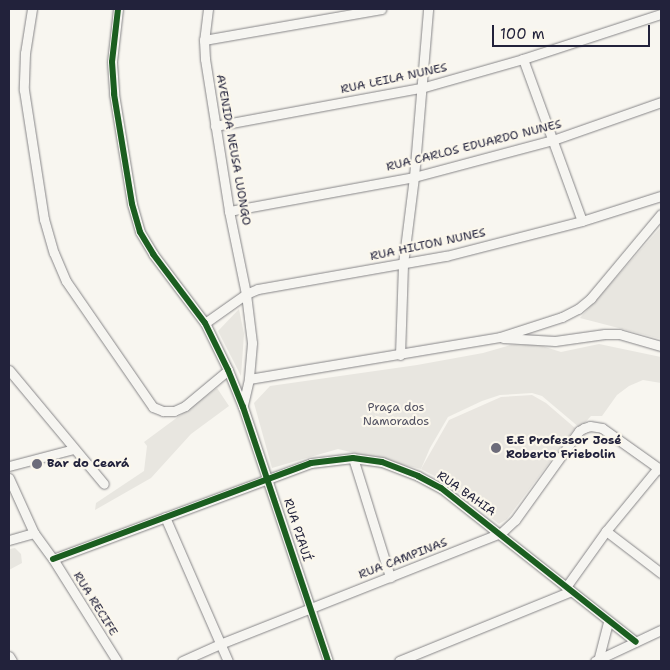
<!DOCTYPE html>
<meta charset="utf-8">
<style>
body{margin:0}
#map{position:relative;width:670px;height:670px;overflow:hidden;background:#f8f6f0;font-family:"Shantell Sans",sans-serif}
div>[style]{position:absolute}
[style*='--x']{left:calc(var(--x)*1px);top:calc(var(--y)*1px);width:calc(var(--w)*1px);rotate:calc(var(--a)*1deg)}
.built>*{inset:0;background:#e9e6e0}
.green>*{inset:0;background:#e8e6e0}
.roads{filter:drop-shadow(0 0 1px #878688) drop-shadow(0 0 1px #878688)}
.street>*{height:9px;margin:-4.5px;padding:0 4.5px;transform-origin:4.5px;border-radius:4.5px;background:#f6f5f1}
.cycleway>*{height:6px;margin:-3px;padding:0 3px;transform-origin:3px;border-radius:3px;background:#1b5e20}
.dots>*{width:14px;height:14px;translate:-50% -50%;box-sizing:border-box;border:2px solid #fbf7ec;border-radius:50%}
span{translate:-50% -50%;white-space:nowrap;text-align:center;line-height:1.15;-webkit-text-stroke:4.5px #fbf7ec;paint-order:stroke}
.street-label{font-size:12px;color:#22223b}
.park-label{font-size:12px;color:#505061}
.poi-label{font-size:12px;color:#22223b;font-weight:700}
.left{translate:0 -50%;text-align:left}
.frame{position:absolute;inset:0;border:10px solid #22223b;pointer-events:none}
.scale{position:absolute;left:492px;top:25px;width:158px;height:22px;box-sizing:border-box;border:2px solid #22223b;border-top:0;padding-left:6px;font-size:15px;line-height:18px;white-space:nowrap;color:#22223b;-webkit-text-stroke:4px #fbf7ec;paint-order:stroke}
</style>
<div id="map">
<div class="built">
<div style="clip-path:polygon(532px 395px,546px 403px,575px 428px,507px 519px,499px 524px,444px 481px,421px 469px,449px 420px,501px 397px)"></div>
</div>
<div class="green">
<div style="clip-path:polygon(661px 227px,661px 339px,580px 318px)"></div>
<div style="clip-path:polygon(239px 309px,244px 334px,241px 376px,218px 331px)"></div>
<div style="clip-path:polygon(536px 344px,561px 352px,599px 344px,661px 357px,661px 383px,643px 380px,629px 386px,617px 395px,602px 416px,591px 416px,580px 428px,542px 396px,532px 393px,500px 395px,482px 401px,448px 417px,430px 448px,421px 469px,338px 449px,272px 468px,254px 403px,270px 386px,417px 365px,483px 353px,511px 345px)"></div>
<div style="clip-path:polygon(217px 388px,229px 406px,191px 434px,151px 478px,95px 510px,96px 503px,144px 471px,147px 446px,144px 442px)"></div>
<div style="clip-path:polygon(15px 548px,21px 554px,22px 563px,9px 570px,9px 549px)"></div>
</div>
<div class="roads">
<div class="street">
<div style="--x:32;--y:9;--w:45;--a:99"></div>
<div style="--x:25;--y:53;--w:37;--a:92"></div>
<div style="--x:24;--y:90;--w:131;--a:81.2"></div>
<div style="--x:44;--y:219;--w:35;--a:74"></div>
<div style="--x:54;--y:253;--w:30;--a:67"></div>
<div style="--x:66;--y:281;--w:153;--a:55.4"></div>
<div style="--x:153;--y:407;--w:11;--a:22"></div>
<div style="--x:163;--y:411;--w:11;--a:0"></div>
<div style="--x:174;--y:411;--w:12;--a:-24"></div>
<div style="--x:185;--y:406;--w:56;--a:-39.9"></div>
<div style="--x:118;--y:9;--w:53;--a:96.5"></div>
<div style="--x:112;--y:62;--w:32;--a:86"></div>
<div style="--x:114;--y:94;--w:111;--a:80.7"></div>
<div style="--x:132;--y:204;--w:29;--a:74"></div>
<div style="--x:140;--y:232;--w:26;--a:59"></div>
<div style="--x:153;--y:254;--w:86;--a:53"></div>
<div style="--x:205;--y:323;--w:52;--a:63.9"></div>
<div style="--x:228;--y:370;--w:40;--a:68"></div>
<div style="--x:243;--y:407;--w:268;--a:71.5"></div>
<div style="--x:208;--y:9;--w:31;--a:97"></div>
<div style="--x:204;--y:40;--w:19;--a:87"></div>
<div style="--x:205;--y:59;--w:154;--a:81"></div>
<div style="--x:229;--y:211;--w:85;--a:78.4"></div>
<div style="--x:246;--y:294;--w:49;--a:83"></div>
<div style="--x:252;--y:343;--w:36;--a:95"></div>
<div style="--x:249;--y:379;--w:28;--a:103"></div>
<div style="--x:204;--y:40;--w:180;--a:-9.9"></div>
<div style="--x:523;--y:59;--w:172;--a:70"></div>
<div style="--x:215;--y:126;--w:209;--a:-10.5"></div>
<div style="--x:421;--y:88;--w:106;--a:-15.9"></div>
<div style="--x:523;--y:59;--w:145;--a:-18.1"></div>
<div style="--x:229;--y:211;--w:188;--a:-10.4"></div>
<div style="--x:414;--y:177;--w:144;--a:-14.9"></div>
<div style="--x:553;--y:140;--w:114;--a:-19.4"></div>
<div style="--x:205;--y:323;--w:50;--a:-35.3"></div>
<div style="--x:246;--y:294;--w:13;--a:-23"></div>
<div style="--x:258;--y:289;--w:191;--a:-10"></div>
<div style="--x:446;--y:256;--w:140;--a:-14.4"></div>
<div style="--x:582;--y:221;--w:83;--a:-17.6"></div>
<div style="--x:503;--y:338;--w:52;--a:3.3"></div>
<div style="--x:555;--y:341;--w:50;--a:-8"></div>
<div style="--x:605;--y:334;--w:14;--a:0"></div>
<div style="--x:619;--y:334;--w:44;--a:15.9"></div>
<div style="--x:400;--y:355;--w:91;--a:-88.1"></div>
<div style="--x:403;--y:264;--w:88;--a:-82.8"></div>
<div style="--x:414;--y:177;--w:169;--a:-85.2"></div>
<div style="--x:9;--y:370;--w:148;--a:50.2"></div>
<div style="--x:249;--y:379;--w:254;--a:-9.5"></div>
<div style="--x:500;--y:337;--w:65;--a:-17.9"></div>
<div style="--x:562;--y:317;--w:18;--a:-27"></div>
<div style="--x:578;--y:309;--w:17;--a:-40"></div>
<div style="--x:591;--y:298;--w:109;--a:-50.2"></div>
<div style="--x:353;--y:458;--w:125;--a:72.7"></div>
<div style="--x:9;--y:466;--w:67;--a:-14.7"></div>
<div style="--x:9;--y:478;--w:60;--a:65.6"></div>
<div style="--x:34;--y:533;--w:32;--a:54"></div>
<div style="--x:53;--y:559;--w:120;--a:57.9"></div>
<div style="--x:165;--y:517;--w:157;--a:66.4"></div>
<div style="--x:606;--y:531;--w:69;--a:37.4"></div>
<div style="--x:9;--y:540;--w:26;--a:-16"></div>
<div style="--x:53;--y:559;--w:275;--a:-20.4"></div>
<div style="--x:311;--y:463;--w:42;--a:-6.8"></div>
<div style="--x:353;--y:458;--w:29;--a:8"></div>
<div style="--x:382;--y:462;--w:39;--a:21"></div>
<div style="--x:418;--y:476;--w:26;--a:28"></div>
<div style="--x:441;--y:488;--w:248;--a:38.3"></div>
<div style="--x:566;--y:587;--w:69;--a:-54.5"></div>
<div style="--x:606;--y:531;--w:82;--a:-50.5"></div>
<div style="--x:9;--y:656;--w:6;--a:59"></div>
<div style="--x:182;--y:661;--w:42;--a:-24.1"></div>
<div style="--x:220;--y:644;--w:302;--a:-21.6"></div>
<div style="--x:501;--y:533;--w:19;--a:-43"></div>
<div style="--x:515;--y:520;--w:110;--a:-54.3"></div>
<div style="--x:579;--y:431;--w:6;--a:-31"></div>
<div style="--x:584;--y:428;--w:6;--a:-18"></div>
<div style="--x:590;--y:426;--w:12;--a:9"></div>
<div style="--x:602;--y:428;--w:72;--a:35.4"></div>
<div style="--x:399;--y:661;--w:186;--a:-22.1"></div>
<div style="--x:595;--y:661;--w:73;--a:-25.2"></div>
<div style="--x:598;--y:661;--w:40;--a:-75.6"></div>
</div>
</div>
<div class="cycleway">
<div style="--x:118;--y:9;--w:53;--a:96.5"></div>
<div style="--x:112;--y:62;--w:32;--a:86"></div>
<div style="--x:114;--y:94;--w:111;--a:80.7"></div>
<div style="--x:132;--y:204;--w:29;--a:74"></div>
<div style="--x:140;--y:232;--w:26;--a:59"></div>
<div style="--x:153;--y:254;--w:86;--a:53"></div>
<div style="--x:205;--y:323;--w:52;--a:63.9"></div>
<div style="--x:228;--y:370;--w:40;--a:68"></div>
<div style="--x:243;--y:407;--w:268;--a:71.5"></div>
<div style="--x:53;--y:559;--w:275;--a:-20.4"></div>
<div style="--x:311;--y:463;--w:42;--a:-6.8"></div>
<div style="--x:353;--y:458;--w:29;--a:8"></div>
<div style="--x:382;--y:462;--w:39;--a:21"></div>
<div style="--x:418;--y:476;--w:26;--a:28"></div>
<div style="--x:441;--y:488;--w:248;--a:38.3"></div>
</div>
<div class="dots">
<div style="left:496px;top:448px;background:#6d6c7a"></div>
<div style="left:37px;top:464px;background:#6d6c7a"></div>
</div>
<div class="street-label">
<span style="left:394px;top:79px;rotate:-12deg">RUA LEILA NUNES</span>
<span style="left:474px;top:146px;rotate:-14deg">RUA CARLOS EDUARDO NUNES</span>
<span style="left:233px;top:150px;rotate:80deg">AVENIDA NEUSA LUONGO</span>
<span style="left:428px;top:245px;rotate:-12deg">RUA HILTON NUNES</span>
<span style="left:466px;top:494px;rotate:35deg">RUA BAHIA</span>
<span style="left:297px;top:530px;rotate:72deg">RUA PIAUÍ</span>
<span style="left:403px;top:559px;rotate:-21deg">RUA CAMPINAS</span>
<span style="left:95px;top:604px;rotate:58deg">RUA RECIFE</span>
</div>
<div class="park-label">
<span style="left:396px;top:415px">Praça dos<br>Namorados</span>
</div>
<div class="poi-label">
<span class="left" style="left:506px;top:448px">E.E Professor José<br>Roberto Friebolin</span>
<span class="left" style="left:47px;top:464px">Bar do Ceará</span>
</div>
<div class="frame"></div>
<div class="scale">100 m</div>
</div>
